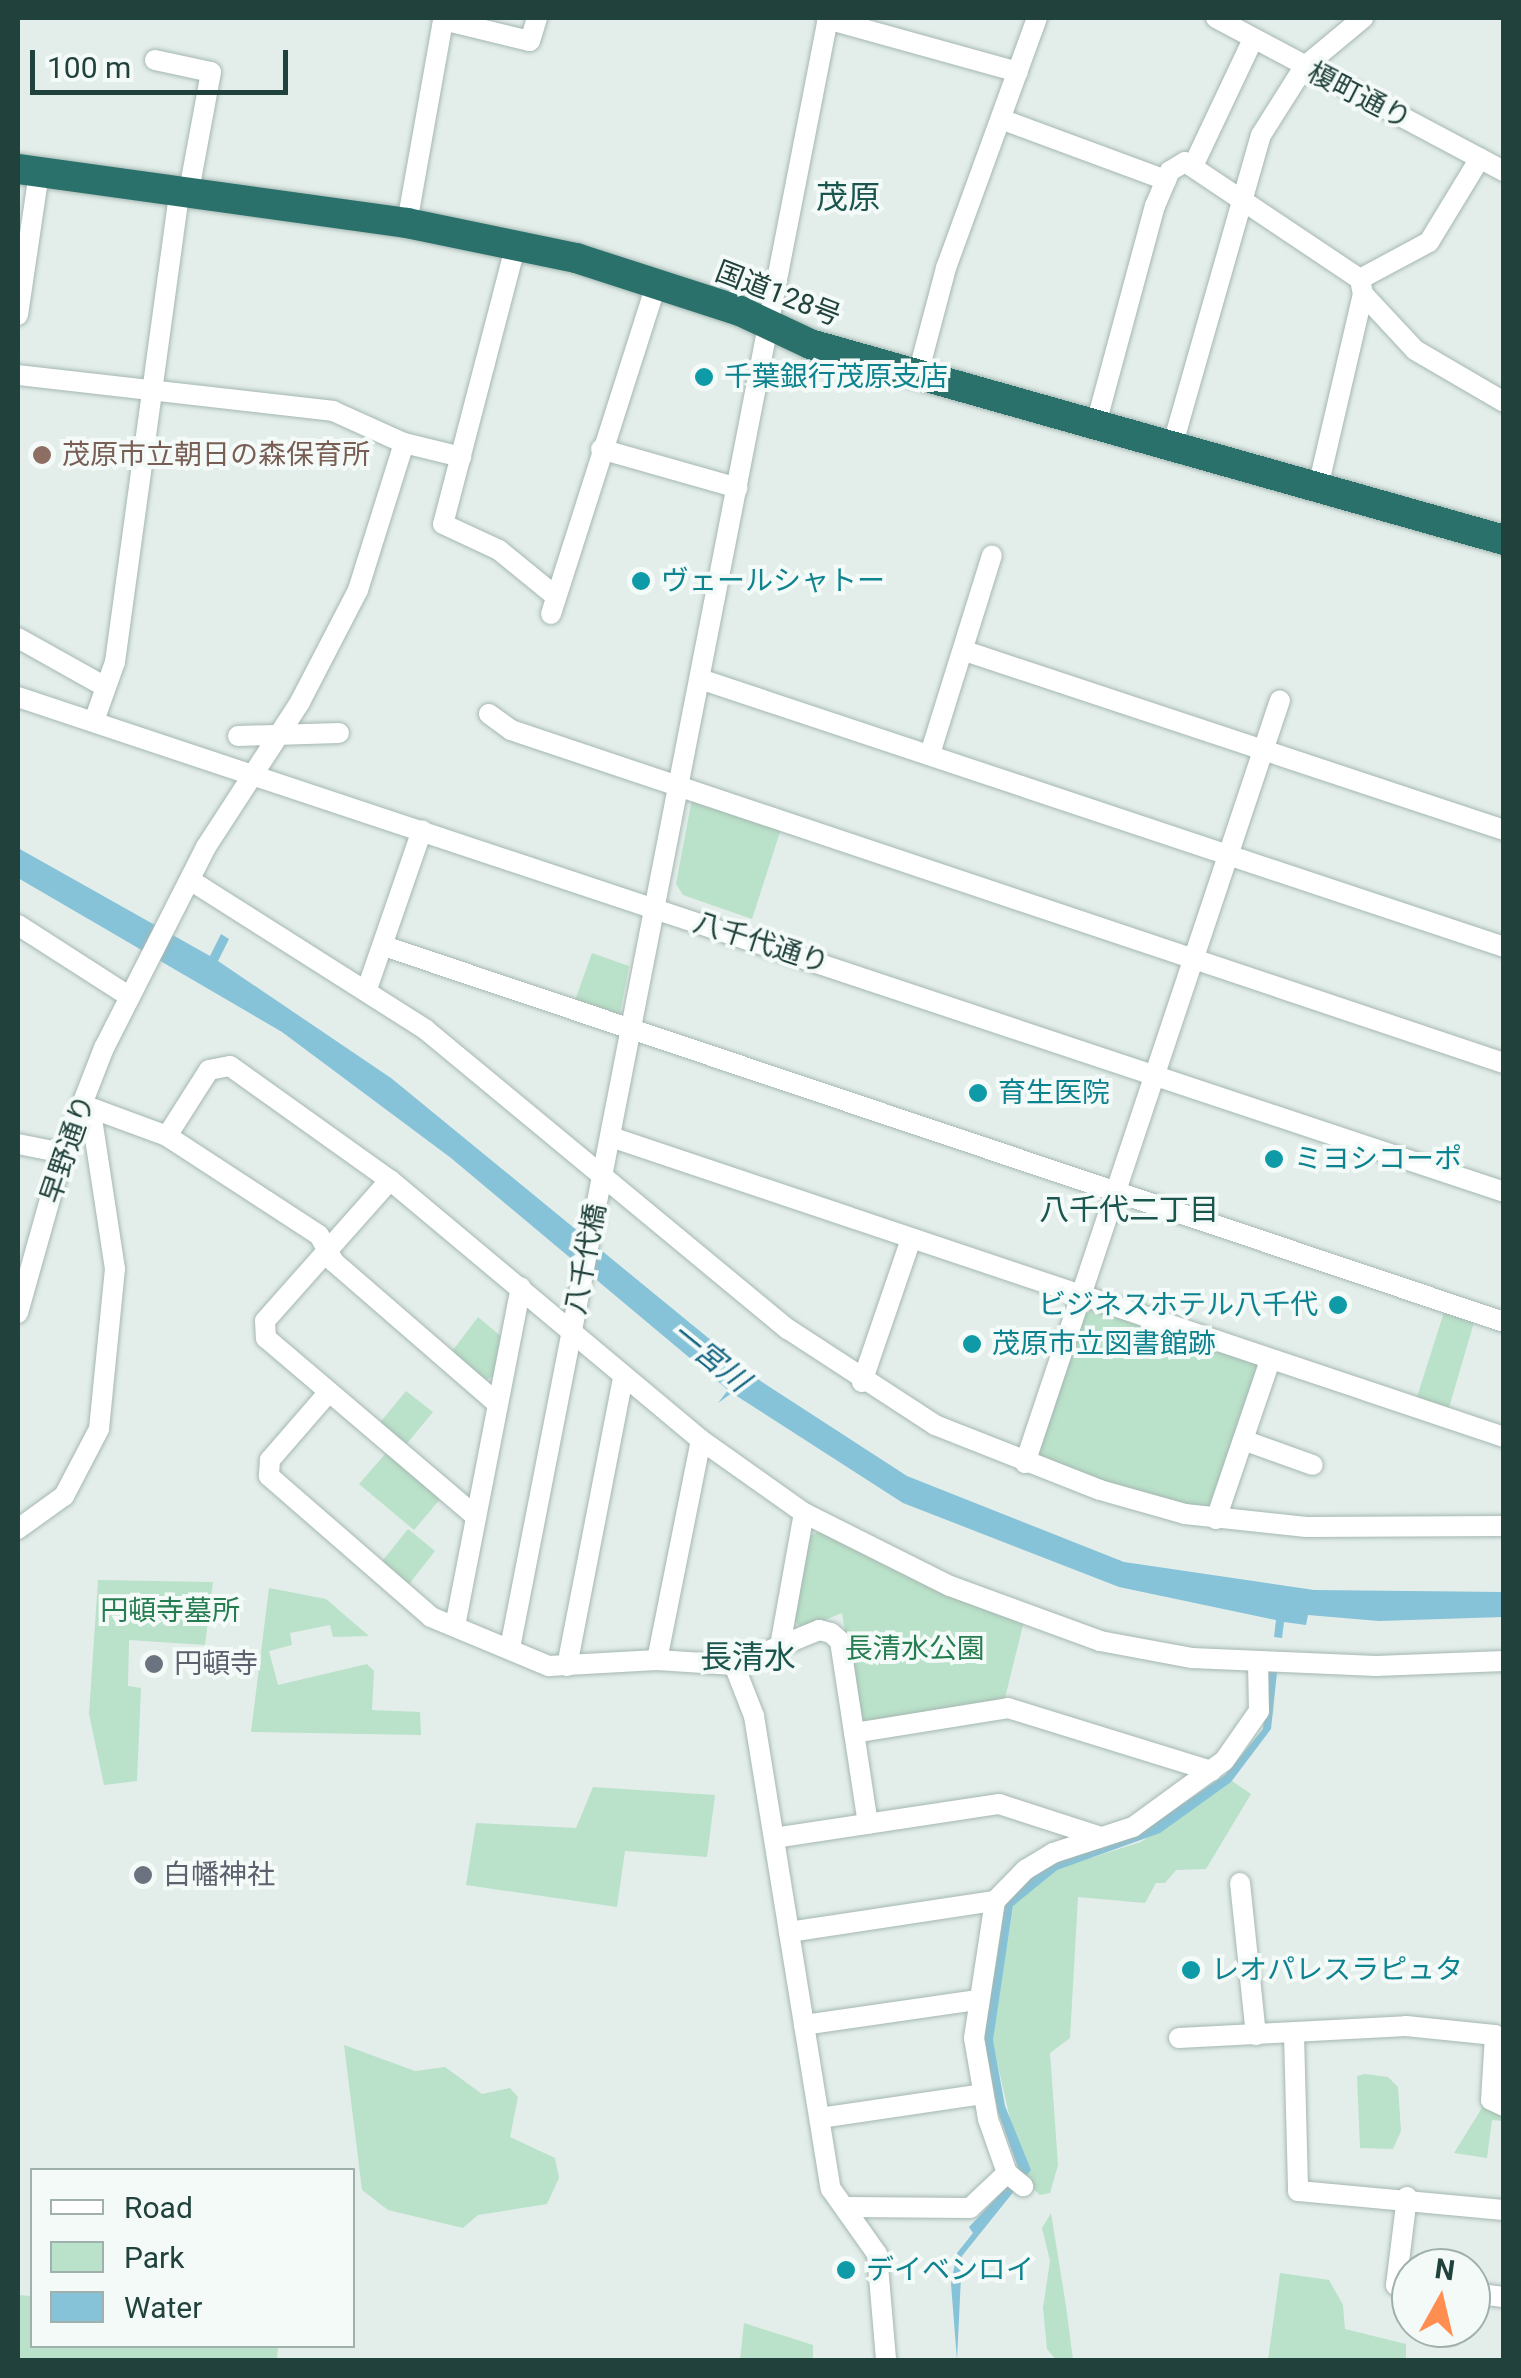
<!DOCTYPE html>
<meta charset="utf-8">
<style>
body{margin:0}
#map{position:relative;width:1521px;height:2378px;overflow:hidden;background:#e3eeea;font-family:Roboto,"Noto Sans JP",sans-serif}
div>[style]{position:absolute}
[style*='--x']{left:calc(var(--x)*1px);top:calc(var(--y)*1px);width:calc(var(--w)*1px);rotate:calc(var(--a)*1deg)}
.green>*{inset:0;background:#bae1c9}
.water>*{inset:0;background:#86c2d8}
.roads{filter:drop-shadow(0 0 2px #a5b7b2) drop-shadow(0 0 2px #a5b7b2)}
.minor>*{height:20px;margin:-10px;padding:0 10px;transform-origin:10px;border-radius:10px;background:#fff}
.highway>*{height:30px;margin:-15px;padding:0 15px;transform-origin:15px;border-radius:15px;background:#29716a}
.dots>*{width:28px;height:28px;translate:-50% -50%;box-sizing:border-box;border:5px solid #f4faf8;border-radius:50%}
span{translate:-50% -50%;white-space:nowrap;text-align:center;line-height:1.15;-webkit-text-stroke:8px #f4faf8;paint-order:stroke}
.street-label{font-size:28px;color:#21423c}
.culture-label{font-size:28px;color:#0d838f}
.left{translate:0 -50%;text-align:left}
.right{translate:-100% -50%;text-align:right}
.education-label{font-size:28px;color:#785e54}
.park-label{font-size:28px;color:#267d51}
.worship-label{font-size:28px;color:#5b616d}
.neighbourhood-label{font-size:30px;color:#1a564e}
.water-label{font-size:30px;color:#146584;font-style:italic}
.quarter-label{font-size:32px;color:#1a564e}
.frame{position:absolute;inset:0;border:20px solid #21423c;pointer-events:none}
.legend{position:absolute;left:30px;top:2168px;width:325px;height:180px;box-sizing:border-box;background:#f4faf8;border:2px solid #a0b0ad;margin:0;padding:12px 18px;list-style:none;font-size:30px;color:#21423c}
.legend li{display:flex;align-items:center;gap:20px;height:50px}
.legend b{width:50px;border:2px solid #a0b0ad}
.north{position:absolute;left:1391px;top:2248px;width:100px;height:100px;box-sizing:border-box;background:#f4faf8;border:2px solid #a0b0ad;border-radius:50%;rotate:8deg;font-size:28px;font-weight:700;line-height:40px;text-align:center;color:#21423c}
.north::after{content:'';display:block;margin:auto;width:35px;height:45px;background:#ff8e50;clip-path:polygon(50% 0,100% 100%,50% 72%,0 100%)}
.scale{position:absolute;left:30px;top:50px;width:258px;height:45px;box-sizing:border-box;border:5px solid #21423c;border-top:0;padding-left:12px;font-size:30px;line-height:35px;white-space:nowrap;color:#21423c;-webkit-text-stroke:8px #f4faf8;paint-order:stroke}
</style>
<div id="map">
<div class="green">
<div style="clip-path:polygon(692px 799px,781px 829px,752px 919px,683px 895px,676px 884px)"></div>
<div style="clip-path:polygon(592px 953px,629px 966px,619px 1018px,574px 1003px)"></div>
<div style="clip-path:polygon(1097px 1306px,1255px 1360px,1260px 1373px,1217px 1504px,1203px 1512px,1041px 1466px,1034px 1452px,1084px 1315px)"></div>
<div style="clip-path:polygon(1445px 1309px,1475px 1319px,1448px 1411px,1416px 1400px)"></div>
<div style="clip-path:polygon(478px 1317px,503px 1338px,497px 1375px,481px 1382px,450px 1354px)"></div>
<div style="clip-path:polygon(406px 1391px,433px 1412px,404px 1447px,378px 1425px)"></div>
<div style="clip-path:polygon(387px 1452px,441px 1498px,414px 1530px,359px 1484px)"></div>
<div style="clip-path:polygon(408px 1529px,435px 1551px,406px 1588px,380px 1564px)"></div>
<div style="clip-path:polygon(823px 1530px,874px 1559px,1024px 1621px,1004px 1702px,870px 1724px,858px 1716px,842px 1613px,803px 1629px,791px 1618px,807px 1537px)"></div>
<div style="clip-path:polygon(98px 1580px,213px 1582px,205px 1645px,129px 1640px,128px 1686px,141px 1688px,137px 1781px,104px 1785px,89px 1714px)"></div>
<div style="clip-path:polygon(269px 1588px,326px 1599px,369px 1636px,333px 1637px,330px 1625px,290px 1633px,292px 1645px,269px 1651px,278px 1685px,367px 1664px,374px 1671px,372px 1710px,420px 1712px,421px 1735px,251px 1732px)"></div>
<div style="clip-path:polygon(1232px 1781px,1251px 1794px,1206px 1869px,1176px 1870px,1165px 1883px,1156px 1883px,1145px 1903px,1078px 1897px,1070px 2038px,1050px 2053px,1058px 2165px,1050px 2193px,1040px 2195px,1024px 2181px,992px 2039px,1014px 1902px,1059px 1868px,1141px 1842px)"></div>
<div style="clip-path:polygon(593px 1787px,715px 1795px,707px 1857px,625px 1851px,617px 1907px,466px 1885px,476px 1823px,576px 1828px)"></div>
<div style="clip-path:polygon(344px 2045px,415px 2071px,445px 2067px,482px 2094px,510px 2088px,518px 2097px,510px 2137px,555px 2158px,559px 2178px,547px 2204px,478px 2215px,463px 2228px,388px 2210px,362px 2190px)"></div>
<div style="clip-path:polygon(1365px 2074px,1388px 2077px,1398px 2087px,1401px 2131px,1393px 2149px,1360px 2148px,1357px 2076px)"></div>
<div style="clip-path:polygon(1485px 2103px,1503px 2111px,1503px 2121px,1492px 2120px,1487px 2158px,1454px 2153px)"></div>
<div style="clip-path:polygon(1051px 2213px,1066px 2306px,1073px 2360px,1056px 2360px,1047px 2349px,1043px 2308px,1050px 2261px,1042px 2228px)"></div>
<div style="clip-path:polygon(1280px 2273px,1329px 2280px,1343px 2305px,1345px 2329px,1406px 2344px,1406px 2360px,1268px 2360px)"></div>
<div style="clip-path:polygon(32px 2289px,32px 2346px,278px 2346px,277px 2360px,18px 2360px,18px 2295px,30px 2296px)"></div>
<div style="clip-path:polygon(744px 2323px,813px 2345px,813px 2360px,740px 2360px)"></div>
</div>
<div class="water">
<div style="clip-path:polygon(18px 848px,210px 956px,221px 934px,229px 939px,218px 961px,391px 1078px,762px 1382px,907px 1476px,1124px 1562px,1314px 1590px,1503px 1592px,1503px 1617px,1379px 1621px,1308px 1615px,1306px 1625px,1284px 1622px,1282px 1638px,1274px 1637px,1276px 1620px,1119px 1587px,903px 1503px,732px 1393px,718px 1403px,728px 1390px,451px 1158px,282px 1032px,18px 878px)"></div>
<div style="clip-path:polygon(1269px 1671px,1277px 1672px,1271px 1729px,1231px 1782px,1160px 1833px,1057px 1870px,1013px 1906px,993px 2040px,1005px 2106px,1031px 2170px,962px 2256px,957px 2360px,951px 2284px,957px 2253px,973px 2233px,969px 2227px,1020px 2173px,998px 2112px,984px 2039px,1006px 1899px,1048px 1864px,1137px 1835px,1225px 1775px,1263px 1729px)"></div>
</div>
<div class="roads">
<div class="minor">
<div style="--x:1216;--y:18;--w:326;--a:28"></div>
<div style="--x:827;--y:19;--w:198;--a:15.5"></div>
<div style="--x:155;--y:60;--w:57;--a:12.1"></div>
<div style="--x:211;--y:72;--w:121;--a:100.5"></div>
<div style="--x:1001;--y:119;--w:176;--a:20.3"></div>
<div style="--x:1194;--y:164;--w:138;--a:-64.7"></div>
<div style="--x:407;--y:223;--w:206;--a:-79.9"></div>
<div style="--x:443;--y:20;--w:89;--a:13.6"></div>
<div style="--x:530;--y:41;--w:24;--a:-73"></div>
<div style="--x:516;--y:244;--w:289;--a:104.6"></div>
<div style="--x:443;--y:524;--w:62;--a:24.9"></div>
<div style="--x:499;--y:550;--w:71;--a:39.3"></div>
<div style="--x:1360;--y:279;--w:78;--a:-28.2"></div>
<div style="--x:1429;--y:242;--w:98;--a:-58.7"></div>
<div style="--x:18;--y:315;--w:145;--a:-81.6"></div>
<div style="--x:918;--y:374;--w:110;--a:-75.2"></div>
<div style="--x:946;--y:268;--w:266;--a:-70"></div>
<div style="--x:18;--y:375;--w:317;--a:6.5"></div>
<div style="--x:333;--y:411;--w:78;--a:24.3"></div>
<div style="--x:404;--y:443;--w:59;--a:13.8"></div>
<div style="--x:1096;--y:424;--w:226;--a:-74.9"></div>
<div style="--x:1155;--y:206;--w:38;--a:-67"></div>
<div style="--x:1170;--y:171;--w:17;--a:-31"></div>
<div style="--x:1185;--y:162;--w:211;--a:33.8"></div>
<div style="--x:1360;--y:279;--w:15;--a:79"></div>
<div style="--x:1363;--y:294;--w:76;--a:47.1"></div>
<div style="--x:1415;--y:350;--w:103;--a:30.3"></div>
<div style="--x:1172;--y:447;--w:324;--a:-74.1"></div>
<div style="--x:1261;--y:135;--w:80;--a:-57.7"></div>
<div style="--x:1304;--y:67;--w:77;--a:-39.7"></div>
<div style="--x:601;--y:449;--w:142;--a:15.9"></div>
<div style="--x:1318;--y:487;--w:198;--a:-76.9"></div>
<div style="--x:551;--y:614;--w:346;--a:-72.3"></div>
<div style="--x:18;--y:638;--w:98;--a:29.2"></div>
<div style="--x:965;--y:651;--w:568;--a:18.37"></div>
<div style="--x:700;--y:679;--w:847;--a:18.43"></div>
<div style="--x:18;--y:697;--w:1566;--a:18.42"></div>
<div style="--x:489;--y:714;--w:27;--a:36"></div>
<div style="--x:511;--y:730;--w:1047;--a:18.54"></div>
<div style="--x:94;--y:721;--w:63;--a:-70.4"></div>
<div style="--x:115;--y:662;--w:476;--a:-82.2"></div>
<div style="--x:238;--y:736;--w:101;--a:-1.7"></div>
<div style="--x:930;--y:754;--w:208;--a:-72.7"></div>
<div style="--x:190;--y:880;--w:280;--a:32.4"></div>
<div style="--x:426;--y:1030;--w:470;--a:39.6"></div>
<div style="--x:788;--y:1329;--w:176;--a:33.1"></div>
<div style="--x:935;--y:1425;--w:177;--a:21.5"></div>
<div style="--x:1100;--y:1490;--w:88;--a:15.8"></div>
<div style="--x:1185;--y:1514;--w:122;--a:6.1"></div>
<div style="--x:1306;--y:1527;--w:198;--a:-0.3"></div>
<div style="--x:18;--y:925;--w:133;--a:32.7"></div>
<div style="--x:384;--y:946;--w:1181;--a:18.56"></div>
<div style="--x:367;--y:989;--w:168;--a:-70.9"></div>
<div style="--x:83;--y:1105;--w:90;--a:20.3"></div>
<div style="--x:167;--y:1136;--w:181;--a:33.1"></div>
<div style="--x:319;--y:1235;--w:31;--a:61"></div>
<div style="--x:334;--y:1262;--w:217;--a:40.9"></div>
<div style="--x:167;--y:1136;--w:78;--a:-57.5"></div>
<div style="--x:209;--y:1070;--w:21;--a:-11"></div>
<div style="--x:230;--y:1066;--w:196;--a:35.5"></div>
<div style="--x:390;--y:1180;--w:405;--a:39.9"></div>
<div style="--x:701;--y:1440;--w:126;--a:35.3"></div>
<div style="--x:804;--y:1513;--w:163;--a:26.6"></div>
<div style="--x:950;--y:1586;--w:160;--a:20.1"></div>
<div style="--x:1100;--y:1641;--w:94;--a:10.5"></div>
<div style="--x:1192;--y:1658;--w:184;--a:2.5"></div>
<div style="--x:1376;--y:1666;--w:128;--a:-2.2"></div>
<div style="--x:611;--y:1137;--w:942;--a:18.57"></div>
<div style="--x:18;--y:1144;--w:46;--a:11.3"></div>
<div style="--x:390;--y:1180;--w:188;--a:131.6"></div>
<div style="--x:265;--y:1321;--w:17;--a:87"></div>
<div style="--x:266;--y:1338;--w:275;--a:40.4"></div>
<div style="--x:18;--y:1313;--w:166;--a:-74.3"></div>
<div style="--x:63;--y:1153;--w:113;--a:-68.7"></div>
<div style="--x:104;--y:1048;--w:225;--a:-63.1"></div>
<div style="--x:206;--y:847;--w:173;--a:-57"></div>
<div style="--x:300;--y:702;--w:126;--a:-62.6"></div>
<div style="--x:358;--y:590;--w:154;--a:-72.6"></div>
<div style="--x:862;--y:1382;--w:151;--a:-71.1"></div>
<div style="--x:328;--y:1393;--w:89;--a:130.9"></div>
<div style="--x:270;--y:1460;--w:16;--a:94"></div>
<div style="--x:269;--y:1476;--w:215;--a:41"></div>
<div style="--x:431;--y:1617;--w:128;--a:22.6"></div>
<div style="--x:549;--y:1666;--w:108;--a:-3.2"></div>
<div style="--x:657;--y:1660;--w:77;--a:3.7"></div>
<div style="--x:734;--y:1665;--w:92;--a:-22.4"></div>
<div style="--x:819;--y:1630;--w:12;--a:14"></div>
<div style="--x:831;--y:1633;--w:12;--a:42"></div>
<div style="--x:840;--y:1641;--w:185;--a:81.3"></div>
<div style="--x:1243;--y:1440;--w:74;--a:19.7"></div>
<div style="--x:1025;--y:1463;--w:804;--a:-71.52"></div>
<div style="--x:1216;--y:1519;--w:168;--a:-71.2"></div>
<div style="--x:18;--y:1529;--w:57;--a:-35.7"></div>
<div style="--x:64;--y:1496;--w:76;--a:-62.4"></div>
<div style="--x:99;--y:1429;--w:161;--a:-84.3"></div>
<div style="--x:115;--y:1269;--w:146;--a:-98.7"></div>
<div style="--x:93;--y:1125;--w:22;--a:-117"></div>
<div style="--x:455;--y:1626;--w:345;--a:-79"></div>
<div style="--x:780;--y:1646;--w:135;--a:-79.8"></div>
<div style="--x:510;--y:1648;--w:1661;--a:-78.96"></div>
<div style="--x:657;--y:1660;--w:224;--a:-78.7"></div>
<div style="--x:734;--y:1665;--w:55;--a:68.6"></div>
<div style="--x:754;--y:1716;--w:479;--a:80.8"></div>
<div style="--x:831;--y:2189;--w:80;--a:54.7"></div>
<div style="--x:877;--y:2254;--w:106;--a:85.1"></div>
<div style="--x:567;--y:1666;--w:293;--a:-79"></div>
<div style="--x:854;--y:1733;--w:156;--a:-9.2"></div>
<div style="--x:1008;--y:1708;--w:213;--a:17.2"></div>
<div style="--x:774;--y:1838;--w:228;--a:-8.6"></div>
<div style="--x:999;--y:1804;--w:104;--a:17.9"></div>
<div style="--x:1240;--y:1883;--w:153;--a:84"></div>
<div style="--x:789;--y:1932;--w:208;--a:-8.6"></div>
<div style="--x:804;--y:2025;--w:176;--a:-8.2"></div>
<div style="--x:1294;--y:2034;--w:157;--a:88.5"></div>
<div style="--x:1298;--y:2191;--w:207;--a:5.3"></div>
<div style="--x:1179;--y:2038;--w:227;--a:-3"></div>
<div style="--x:1406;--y:2026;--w:89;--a:5.8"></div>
<div style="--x:1495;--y:2035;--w:65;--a:93.5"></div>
<div style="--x:1491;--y:2100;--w:14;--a:25"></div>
<div style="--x:820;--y:2118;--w:164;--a:-8.4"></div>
<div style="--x:1007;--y:2173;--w:57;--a:-109.4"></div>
<div style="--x:988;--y:2119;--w:82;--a:-99.8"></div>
<div style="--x:974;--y:2038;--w:139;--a:-81.3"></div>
<div style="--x:995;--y:1901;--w:43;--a:-45.9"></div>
<div style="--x:1025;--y:1870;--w:33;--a:-31"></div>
<div style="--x:1053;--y:1853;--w:84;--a:-18"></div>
<div style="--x:1133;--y:1827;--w:112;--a:-36"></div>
<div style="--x:1224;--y:1761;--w:61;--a:-55"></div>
<div style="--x:1259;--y:1711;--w:49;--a:-91.2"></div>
<div style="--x:1007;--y:2173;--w:21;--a:39"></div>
<div style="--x:1407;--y:2197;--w:89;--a:97.1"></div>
<div style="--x:1396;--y:2285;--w:15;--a:4"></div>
<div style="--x:846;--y:2207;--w:124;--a:0.5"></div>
<div style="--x:970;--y:2208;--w:51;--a:-43.4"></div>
<div style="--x:1471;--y:2293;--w:33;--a:7"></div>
</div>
<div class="highway">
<div style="--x:18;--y:169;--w:393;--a:7.9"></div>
<div style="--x:407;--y:223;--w:173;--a:11.7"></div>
<div style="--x:576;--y:258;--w:172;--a:17.9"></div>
<div style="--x:740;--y:311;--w:77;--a:25.2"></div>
<div style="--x:810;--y:344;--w:721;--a:15.77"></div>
</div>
</div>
<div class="dots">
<div style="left:704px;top:377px;background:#0f9aa8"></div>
<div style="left:42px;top:455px;background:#8d6e63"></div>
<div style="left:641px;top:581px;background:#0f9aa8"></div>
<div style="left:978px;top:1093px;background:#0f9aa8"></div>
<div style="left:1274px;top:1159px;background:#0f9aa8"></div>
<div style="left:1338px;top:1305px;background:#0f9aa8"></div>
<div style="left:972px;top:1344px;background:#0f9aa8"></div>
<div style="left:154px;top:1664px;background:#6b7280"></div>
<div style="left:143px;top:1875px;background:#6b7280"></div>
<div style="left:1191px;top:1970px;background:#0f9aa8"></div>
<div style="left:846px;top:2270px;background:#0f9aa8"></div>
</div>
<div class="street-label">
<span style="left:1359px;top:96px;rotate:27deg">榎町通り</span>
<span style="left:778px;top:294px;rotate:21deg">国道128号</span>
<span style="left:761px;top:943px;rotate:18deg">八千代通り</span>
<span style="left:68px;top:1149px;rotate:-71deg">早野通り</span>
<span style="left:586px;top:1259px;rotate:-79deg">八千代橋</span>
</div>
<div class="culture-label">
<span class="left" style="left:724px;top:377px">千葉銀行茂原支店</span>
<span class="left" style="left:661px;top:581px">ヴェールシャトー</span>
<span class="left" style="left:998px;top:1093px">育生医院</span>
<span class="left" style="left:1294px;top:1159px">ミヨシコーポ</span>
<span class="right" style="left:1318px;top:1305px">ビジネスホテル八千代</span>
<span class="left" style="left:992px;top:1344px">茂原市立図書館跡</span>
<span class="left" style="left:1211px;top:1970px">レオパレスラピュタ</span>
<span class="left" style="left:866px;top:2270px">デイベンロイ</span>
</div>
<div class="education-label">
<span class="left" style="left:62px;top:455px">茂原市立朝日の森保育所</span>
</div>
<div class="park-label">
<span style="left:170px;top:1611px">円頓寺墓所</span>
<span style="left:915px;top:1649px">長清水公園</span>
</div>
<div class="worship-label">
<span class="left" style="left:174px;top:1664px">円頓寺</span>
<span class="left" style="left:163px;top:1875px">白幡神社</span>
</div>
<div class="neighbourhood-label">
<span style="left:1129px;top:1210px">八千代二丁目</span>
</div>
<div class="water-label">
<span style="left:710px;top:1357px;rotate:39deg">一宮川</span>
</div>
<div class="quarter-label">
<span style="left:848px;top:197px">茂原</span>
<span style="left:748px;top:1657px">長清水</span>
</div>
<div class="frame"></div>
<ul class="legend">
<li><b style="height:12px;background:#fff"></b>Road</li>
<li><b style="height:28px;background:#bae1c9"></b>Park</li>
<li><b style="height:28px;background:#86c2d8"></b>Water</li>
</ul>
<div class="north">N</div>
<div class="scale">100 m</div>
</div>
